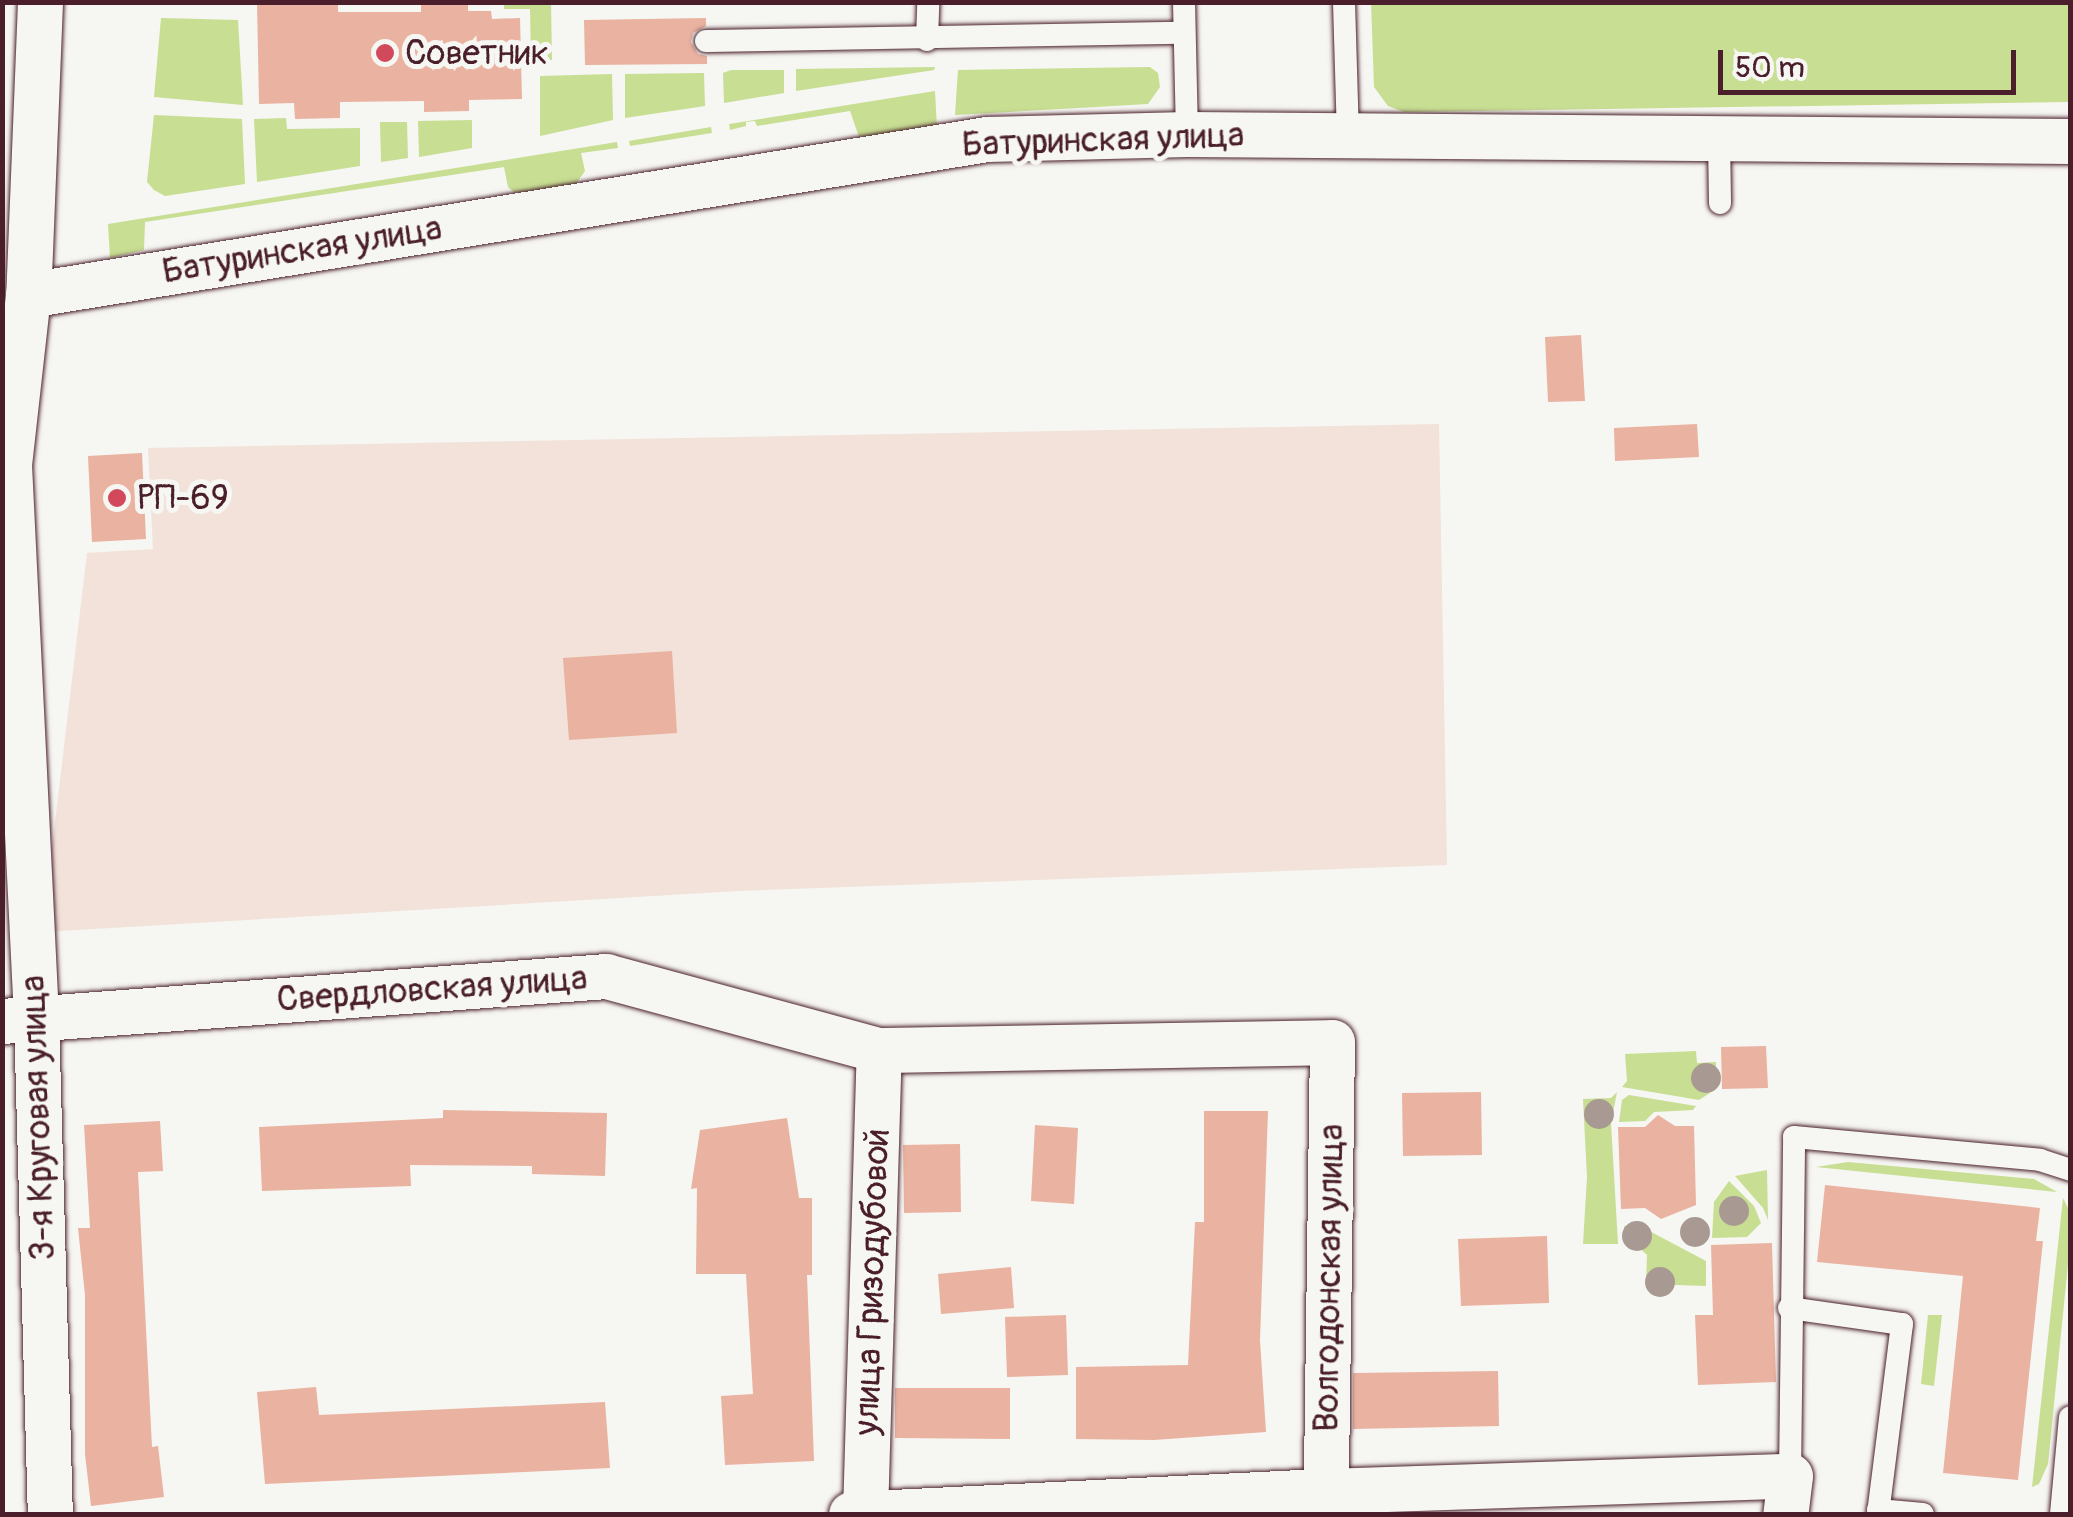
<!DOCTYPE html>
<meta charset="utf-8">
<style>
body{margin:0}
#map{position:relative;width:2073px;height:1517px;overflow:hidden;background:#f6f6f2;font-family:Pangolin,sans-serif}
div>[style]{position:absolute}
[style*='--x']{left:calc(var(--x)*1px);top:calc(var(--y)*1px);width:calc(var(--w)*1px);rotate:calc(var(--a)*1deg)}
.built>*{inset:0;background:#f2e2d9}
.green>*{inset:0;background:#c7de93}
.building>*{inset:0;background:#eab2a0}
.roads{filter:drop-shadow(0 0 2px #4a1f2b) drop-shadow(0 0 2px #4a1f2b)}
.service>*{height:22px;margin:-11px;padding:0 11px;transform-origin:11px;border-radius:11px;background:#f6f6f2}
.minor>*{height:45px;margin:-22.5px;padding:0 22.5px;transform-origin:22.5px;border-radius:22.5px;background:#f6f6f2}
.trees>*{width:30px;height:30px;margin:-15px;border-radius:50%;background:#a89a93}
.dots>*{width:28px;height:28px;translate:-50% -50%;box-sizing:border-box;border:5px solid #f6f6f2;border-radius:50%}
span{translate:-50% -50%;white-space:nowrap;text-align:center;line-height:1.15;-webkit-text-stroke:10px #f6f6f2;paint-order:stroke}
.poi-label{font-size:35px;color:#4a1f2b}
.left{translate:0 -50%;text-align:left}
.street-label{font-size:35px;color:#4a1f2b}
.frame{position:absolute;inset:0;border:5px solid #4a1f2b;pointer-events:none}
.scale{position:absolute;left:1718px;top:50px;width:298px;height:45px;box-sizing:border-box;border:5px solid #4a1f2b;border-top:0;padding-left:12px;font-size:30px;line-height:35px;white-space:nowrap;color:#4a1f2b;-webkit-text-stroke:8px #f6f6f2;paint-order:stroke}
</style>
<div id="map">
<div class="built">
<div style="clip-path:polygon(1439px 424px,1447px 865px,738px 891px,42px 932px,87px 553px,153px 549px,148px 448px)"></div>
</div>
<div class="green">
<div style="clip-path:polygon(504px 3px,551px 3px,552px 60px,531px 60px,530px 9px,504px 9px)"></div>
<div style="clip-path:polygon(1371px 3px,2070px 3px,2070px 102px,1404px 112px,1388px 106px,1374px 87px)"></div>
<div style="clip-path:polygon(161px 18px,238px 20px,243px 105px,154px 97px)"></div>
<div style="clip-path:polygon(935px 67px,934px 70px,796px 91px,796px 69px)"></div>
<div style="clip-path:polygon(1150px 67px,1158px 73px,1160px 87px,1148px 104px,955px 115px,958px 70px)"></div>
<div style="clip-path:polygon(731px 70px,784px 70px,784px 93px,724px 103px,723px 73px)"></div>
<div style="clip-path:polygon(704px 73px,705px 106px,625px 118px,625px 74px)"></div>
<div style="clip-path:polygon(612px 74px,613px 120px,540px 136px,540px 76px)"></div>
<div style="clip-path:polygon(935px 91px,937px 128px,859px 137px,850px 111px,757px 126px,755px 121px,746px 122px,746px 126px,730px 130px,729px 124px)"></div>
<div style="clip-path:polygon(154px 115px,242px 119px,245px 184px,165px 196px,154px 190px,147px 182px)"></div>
<div style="clip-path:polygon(286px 118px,287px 129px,360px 128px,360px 166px,257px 182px,254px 119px)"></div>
<div style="clip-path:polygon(472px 120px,472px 148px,419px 157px,418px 121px)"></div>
<div style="clip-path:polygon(380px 122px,407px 122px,408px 158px,381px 162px)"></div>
<div style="clip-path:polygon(711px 127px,712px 133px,630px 146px,629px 141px)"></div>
<div style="clip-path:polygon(617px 142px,618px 148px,581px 153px,585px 171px,575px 185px,515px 193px,508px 187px,504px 167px,145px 222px,144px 250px,110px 258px,108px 224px)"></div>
<div style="clip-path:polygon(1696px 1051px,1697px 1063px,1716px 1062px,1716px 1089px,1699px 1100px,1622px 1087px,1627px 1081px,1625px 1054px)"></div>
<div style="clip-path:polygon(1617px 1092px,1611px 1123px,1618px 1244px,1583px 1244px,1587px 1177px,1583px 1099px,1611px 1098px)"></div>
<div style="clip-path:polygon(1629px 1095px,1696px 1106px,1693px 1110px,1654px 1112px,1645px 1121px,1619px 1122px,1622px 1100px)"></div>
<div style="clip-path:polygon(1848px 1162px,2034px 1179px,2057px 1192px,1816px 1167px)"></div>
<div style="clip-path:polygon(1767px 1170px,1768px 1220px,1763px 1208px,1735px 1176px)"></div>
<div style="clip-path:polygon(1729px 1181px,1754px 1206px,1761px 1223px,1747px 1237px,1712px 1238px,1714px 1202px)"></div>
<div style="clip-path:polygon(2063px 1198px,2070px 1212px,2070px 1244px,2048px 1464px,2039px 1484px,2032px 1487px)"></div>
<div style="clip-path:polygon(1638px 1225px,1706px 1261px,1706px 1286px,1646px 1284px,1647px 1255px,1635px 1244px,1625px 1244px,1624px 1226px)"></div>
<div style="clip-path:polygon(1928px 1315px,1942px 1315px,1934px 1386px,1921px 1384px)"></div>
</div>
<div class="building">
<div style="clip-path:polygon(257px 2px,338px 2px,338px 12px,421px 12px,421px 5px,468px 4px,468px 11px,491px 11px,492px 19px,520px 18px,522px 99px,469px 100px,469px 111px,424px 112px,424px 101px,340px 102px,340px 118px,295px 119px,294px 103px,259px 104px)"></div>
<div style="clip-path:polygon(706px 18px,706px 26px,693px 33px,691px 42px,698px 54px,707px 56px,707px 64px,585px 65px,584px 20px)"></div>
<div style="clip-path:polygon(1581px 335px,1585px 401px,1548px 402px,1545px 337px)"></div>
<div style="clip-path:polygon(1697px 424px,1699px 457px,1615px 461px,1614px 428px)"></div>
<div style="clip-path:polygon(142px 453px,146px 539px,92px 542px,88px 456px)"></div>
<div style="clip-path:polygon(672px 651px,677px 733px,569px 740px,563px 658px)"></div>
<div style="clip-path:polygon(1766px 1046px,1768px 1088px,1722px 1089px,1721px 1047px)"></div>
<div style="clip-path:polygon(1481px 1092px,1482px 1155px,1403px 1156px,1402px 1093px)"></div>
<div style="clip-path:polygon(443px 1110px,607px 1113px,605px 1176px,532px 1174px,532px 1166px,410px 1165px,411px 1186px,262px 1191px,259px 1127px,443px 1118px)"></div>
<div style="clip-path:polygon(1204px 1111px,1268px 1111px,1260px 1340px,1266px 1432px,1154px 1440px,1076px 1439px,1076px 1367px,1188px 1365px,1195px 1222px,1204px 1222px)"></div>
<div style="clip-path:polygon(1658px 1115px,1675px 1126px,1694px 1126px,1696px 1205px,1661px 1219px,1645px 1208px,1621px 1209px,1618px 1127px,1645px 1127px)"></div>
<div style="clip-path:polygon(787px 1118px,799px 1198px,812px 1198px,812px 1275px,807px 1275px,814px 1461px,725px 1465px,721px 1396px,753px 1394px,746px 1274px,696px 1274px,697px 1188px,691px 1189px,700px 1130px)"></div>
<div style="clip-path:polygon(160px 1121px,163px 1171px,138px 1172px,152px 1447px,158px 1446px,164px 1497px,91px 1506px,85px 1454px,85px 1295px,78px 1228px,90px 1228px,84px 1125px)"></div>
<div style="clip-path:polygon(1035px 1125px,1078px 1128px,1074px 1204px,1031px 1201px)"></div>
<div style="clip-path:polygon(960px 1144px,961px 1212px,904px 1213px,903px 1145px)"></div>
<div style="clip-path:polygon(1825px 1185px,2040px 1208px,2036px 1241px,2043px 1241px,2018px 1480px,1943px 1473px,1963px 1276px,1817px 1262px)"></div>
<div style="clip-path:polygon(1547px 1236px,1549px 1303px,1461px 1306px,1458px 1239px)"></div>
<div style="clip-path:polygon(1772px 1243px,1776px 1382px,1698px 1385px,1695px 1315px,1713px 1315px,1711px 1245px)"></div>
<div style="clip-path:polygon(1011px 1267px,1014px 1308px,941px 1314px,938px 1274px)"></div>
<div style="clip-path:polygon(1066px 1315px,1068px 1375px,1007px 1377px,1005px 1317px)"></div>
<div style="clip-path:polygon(1498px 1371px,1499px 1426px,1353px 1429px,1353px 1373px)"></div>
<div style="clip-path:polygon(316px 1387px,319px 1415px,605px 1402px,610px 1468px,265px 1484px,257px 1392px)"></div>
<div style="clip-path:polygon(895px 1388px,1010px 1388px,1010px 1439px,895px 1438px)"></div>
</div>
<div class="roads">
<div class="service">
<div style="--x:1184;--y:2;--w:132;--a:88.7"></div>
<div style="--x:1344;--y:2;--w:133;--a:88.3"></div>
<div style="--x:927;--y:40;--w:38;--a:-88"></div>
<div style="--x:706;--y:41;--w:477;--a:-1"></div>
<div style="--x:1719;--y:138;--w:65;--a:89.1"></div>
<div style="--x:1789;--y:1308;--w:114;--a:8.1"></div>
<div style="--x:1902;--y:1324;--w:192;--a:97.2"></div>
<div style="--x:1790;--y:1476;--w:339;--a:-89.3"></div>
<div style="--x:1794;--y:1137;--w:247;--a:5.3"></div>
<div style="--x:2040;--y:1160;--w:32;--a:18"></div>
<div style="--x:1878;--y:1510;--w:45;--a:5.1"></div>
<div style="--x:2061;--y:1514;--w:97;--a:-84.7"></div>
</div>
<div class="minor">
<div style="--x:40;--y:2;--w:293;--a:92.3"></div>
<div style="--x:28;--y:295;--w:171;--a:96.4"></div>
<div style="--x:9;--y:465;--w:554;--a:87.2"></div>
<div style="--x:36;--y:1018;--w:496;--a:88.4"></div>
<div style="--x:28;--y:295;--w:972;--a:-9.24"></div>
<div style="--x:987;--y:139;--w:200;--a:-1.4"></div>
<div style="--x:1187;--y:134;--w:883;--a:0.45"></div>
<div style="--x:2;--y:1021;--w:606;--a:-4.26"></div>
<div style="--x:606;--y:976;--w:283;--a:15.2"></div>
<div style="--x:879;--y:1050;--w:453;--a:-1"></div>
<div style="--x:1332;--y:1042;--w:472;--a:90.8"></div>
<div style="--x:851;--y:1514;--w:476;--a:-2.8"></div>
<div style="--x:1326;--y:1491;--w:464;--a:-1.9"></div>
<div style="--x:1790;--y:1476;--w:38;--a:97"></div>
<div style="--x:865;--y:1514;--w:464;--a:-88.3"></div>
</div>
</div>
<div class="trees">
<div style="left:1706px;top:1078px"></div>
<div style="left:1599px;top:1114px"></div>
<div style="left:1734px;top:1211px"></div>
<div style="left:1695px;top:1232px"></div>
<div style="left:1637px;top:1236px"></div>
<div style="left:1660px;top:1282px"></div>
</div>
<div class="dots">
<div style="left:385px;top:53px;background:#d1495b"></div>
<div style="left:117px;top:498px;background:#d1495b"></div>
</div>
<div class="poi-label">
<span class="left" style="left:405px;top:53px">Советник</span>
<span class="left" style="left:137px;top:498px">РП-69</span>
</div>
<div class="street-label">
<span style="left:1103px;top:140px;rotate:-2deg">Батуринская улица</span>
<span style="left:302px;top:250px;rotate:-9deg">Батуринская улица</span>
<span style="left:432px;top:989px;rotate:-4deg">Свердловская улица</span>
<span style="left:38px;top:1118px;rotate:-92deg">3-я Круговая улица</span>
<span style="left:1329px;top:1278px;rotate:-89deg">Волгодонская улица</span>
<span style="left:872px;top:1282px;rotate:-88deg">улица Гризодубовой</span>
</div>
<div class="frame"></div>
<div class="scale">50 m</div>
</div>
